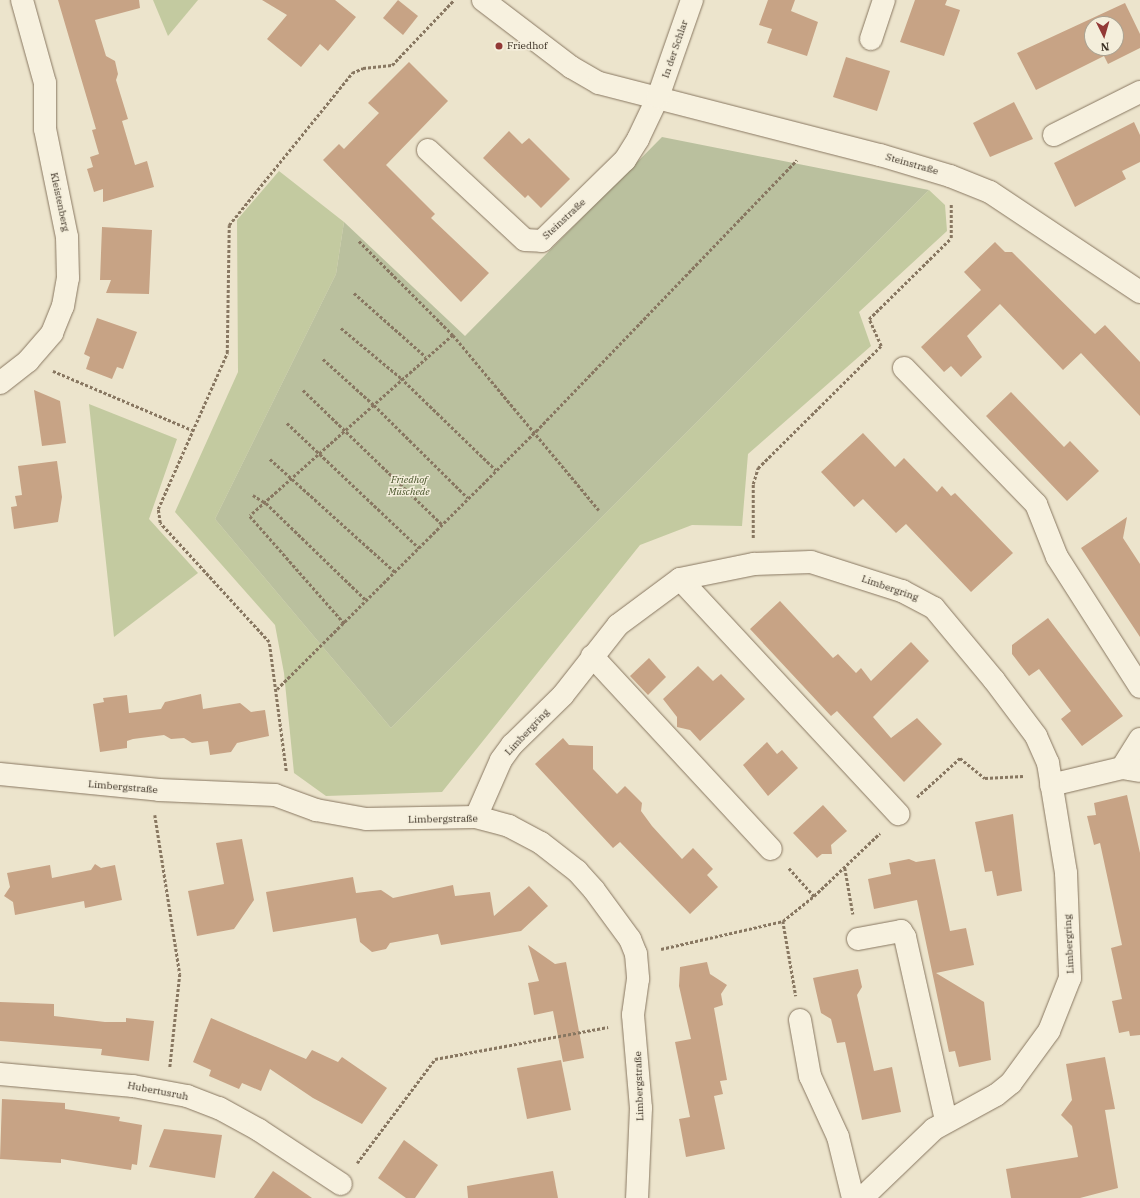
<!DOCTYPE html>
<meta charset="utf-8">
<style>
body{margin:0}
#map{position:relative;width:1140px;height:1198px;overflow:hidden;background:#ece4cc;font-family:"IBM Plex Serif",serif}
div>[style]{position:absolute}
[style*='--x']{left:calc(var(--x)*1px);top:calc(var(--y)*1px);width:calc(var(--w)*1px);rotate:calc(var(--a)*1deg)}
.green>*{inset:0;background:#c3caa0}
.cemetery>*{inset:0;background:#bac09e}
.building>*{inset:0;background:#c7a385}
.path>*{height:2.5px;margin-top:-1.25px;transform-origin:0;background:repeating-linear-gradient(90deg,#887761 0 3px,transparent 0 5px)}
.roads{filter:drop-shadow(0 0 1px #887761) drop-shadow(0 0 1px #887761)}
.street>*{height:22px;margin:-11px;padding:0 11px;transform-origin:11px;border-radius:11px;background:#f7f1df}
.dots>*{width:11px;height:11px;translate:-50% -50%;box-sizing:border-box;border:2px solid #f4eedb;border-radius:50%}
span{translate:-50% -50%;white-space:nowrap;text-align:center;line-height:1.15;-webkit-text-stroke:3px #f4eedb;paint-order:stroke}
.poi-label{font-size:10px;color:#3a2f23}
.left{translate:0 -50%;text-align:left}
.street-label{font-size:10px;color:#3a2f23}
.park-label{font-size:10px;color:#49552b;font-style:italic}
.north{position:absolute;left:1084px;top:16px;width:40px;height:40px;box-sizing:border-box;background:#f4eedb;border:1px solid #aaa291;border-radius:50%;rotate:175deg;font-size:11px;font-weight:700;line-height:16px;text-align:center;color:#3a2f23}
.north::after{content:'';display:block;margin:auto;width:14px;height:18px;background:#923936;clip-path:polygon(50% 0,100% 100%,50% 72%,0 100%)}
</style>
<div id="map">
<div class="green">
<div style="clip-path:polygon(153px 0,198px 0,168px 36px)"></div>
<div style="clip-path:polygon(279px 171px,344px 222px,336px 274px,215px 519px,391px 728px,929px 190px,945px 205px,947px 231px,859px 312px,871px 346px,748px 454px,742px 526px,692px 525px,640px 545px,442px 792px,326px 796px,294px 773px,284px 673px,275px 625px,175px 512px,238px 372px,237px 220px)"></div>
<div style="clip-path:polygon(89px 404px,177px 439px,149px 519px,198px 573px,114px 637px)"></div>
</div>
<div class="cemetery">
<div style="clip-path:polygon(662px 137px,929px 190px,391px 728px,215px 519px,336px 274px,344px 222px,465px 336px)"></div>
</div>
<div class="building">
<div style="clip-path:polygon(58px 0,139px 0,140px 8px,95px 20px,106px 56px,115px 61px,118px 74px,116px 80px,128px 119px,122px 121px,135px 165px,147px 161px,154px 187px,103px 202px,103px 189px,94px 192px,87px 169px,93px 167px,90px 157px,99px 154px,92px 130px,96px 129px)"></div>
<div style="clip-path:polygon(262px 0,335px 0,356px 17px,328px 51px,320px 44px,301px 67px,267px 39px,287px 15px)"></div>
<div style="clip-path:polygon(398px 0,418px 16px,403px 35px,383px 18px)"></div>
<div style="clip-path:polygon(768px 0,795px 0,791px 11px,818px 22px,807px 56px,767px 43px,772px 29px,759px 25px)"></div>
<div style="clip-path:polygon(915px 0,947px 0,945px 5px,960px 10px,944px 56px,900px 42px)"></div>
<div style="clip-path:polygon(evenodd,1125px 3px,1140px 34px,1140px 48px,1108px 64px,1104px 56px,1036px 90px,1017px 53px,1125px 3px,1092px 24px,1116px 24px,1116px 48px,1092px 48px,1092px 24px)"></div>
<div style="clip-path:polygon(846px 57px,890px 71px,877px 111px,833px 97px)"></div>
<div style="clip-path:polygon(409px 62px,448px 101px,386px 165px,435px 214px,431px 218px,489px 273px,461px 302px,323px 160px,339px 144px,344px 149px,379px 113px,368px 103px)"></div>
<div style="clip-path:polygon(1014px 102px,1033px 139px,990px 157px,973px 123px)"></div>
<div style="clip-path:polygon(1134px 122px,1140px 135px,1140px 162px,1122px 171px,1126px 179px,1075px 207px,1054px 163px)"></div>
<div style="clip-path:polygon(509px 131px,522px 144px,529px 138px,570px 179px,541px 208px,528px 195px,525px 198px,483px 158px)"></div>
<div style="clip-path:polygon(102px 227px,152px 230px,149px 294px,106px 293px,111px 280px,100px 280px)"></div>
<div style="clip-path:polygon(995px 242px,1005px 252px,1012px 252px,1095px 334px,1105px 325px,1140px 362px,1140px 416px,1081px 353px,1063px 370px,1000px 304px,967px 336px,982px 357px,961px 377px,951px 366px,944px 372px,921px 347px,981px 290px,964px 272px)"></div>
<div style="clip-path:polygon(97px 318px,137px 332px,123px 369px,117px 367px,112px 379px,86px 369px,90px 357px,84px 354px)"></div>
<div style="clip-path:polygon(34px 390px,60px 401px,66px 443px,42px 446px)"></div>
<div style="clip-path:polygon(1011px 392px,1064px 447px,1070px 441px,1099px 471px,1067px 501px,986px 416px)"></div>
<div style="clip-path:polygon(863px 433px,895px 467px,904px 458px,937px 492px,942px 486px,951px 496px,955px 493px,1013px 553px,971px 592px,906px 524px,896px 533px,863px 499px,854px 507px,821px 472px)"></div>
<div style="clip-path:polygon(57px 461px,62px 497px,58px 522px,14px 529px,11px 507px,17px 506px,15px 496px,22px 495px,18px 466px)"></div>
<div style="clip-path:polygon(1127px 517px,1123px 538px,1140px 564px,1140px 637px,1081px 548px)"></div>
<div style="clip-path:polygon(780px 601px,833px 658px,838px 654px,856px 673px,861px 668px,871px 681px,911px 642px,929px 661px,873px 717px,891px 738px,917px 718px,942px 744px,904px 782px,837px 711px,831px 716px,750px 629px)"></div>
<div style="clip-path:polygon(1048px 618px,1123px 716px,1082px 746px,1061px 719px,1071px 711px,1039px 669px,1029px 676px,1012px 654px,1012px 645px)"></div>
<div style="clip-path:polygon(649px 658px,666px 677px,648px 695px,630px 676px)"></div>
<div style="clip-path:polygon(698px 666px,713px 681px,721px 674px,745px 699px,700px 741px,690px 730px,677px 727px,677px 717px,663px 699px)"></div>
<div style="clip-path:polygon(201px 694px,203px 709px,240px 703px,251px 712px,265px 710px,269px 736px,237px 743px,231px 752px,210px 755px,208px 741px,192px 743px,184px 738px,171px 739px,164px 735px,133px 739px,127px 741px,127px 748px,100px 752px,93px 704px,104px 702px,103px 698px,127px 695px,129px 713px,161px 709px,165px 702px)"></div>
<div style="clip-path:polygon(563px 738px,569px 745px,593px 746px,593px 769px,617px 794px,625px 786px,642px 803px,641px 811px,652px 826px,682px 859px,693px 848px,713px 869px,707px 875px,718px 887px,690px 914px,620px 842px,613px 848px,535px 764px)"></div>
<div style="clip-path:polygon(767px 742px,777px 754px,782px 750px,798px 768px,768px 796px,743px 765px)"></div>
<div style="clip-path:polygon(1127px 795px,1140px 853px,1140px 1035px,1130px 1036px,1129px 1031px,1119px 1033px,1112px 1001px,1122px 999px,1111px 948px,1122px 945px,1100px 843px,1094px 845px,1087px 816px,1096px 815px,1094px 803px)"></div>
<div style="clip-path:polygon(823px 805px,847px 831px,831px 845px,832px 854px,822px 854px,817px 858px,793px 833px)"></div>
<div style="clip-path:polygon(1013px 814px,1022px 891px,997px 896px,992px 871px,985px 872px,975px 822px)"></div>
<div style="clip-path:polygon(242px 839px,254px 900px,234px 929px,197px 936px,188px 891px,224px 884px,216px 843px)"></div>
<div style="clip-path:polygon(909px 859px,916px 862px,935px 859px,950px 931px,966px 928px,974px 965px,936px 973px,984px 1002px,991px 1060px,959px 1067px,955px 1051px,949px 1052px,917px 900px,874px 909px,868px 879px,891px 874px,889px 863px)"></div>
<div style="clip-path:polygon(95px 864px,101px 868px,115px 865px,122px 900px,85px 908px,84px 901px,15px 915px,13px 902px,4px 896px,10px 887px,7px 873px,50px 865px,52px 878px,91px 870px)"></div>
<div style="clip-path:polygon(353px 877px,356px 893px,381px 890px,393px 898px,453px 885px,455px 896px,490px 892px,494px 916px,529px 886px,548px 906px,521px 931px,441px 945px,438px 934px,390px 943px,386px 949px,372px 952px,360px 942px,356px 918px,273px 932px,266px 892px)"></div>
<div style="clip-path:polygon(528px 945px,555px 964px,566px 962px,584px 1058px,563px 1062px,553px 1011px,534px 1015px,528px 983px,539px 981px)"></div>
<div style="clip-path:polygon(707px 962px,710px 974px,727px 985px,721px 994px,723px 1005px,714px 1008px,727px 1080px,720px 1081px,723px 1094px,714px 1096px,725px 1149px,686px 1157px,679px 1119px,690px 1117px,675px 1042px,691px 1039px,679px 986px,680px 967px)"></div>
<div style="clip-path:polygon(858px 969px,862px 987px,857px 995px,874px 1071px,892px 1067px,901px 1112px,862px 1120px,845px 1042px,837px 1043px,831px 1019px,821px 1013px,813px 978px)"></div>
<div style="clip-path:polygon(0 1002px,54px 1004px,54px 1016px,105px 1022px,126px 1022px,126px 1018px,154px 1021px,149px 1061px,101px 1055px,102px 1049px,0 1041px)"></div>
<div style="clip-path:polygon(211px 1018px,306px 1059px,312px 1050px,338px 1062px,342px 1057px,387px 1088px,362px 1124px,313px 1098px,270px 1069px,261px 1091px,242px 1083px,239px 1089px,209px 1076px,211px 1070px,193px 1062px)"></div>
<div style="clip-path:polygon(1105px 1057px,1115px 1109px,1105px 1110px,1118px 1188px,1080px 1198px,1011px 1198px,1006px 1169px,1078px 1157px,1072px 1126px,1061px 1115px,1072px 1100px,1066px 1064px)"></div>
<div style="clip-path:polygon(561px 1060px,571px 1110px,527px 1119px,517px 1068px)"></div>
<div style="clip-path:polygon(2px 1099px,65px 1103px,65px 1109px,120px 1117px,119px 1121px,142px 1125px,137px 1165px,132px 1164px,131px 1170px,61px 1159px,61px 1163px,0 1159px)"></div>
<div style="clip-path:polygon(164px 1129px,222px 1135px,215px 1178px,149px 1167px)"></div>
<div style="clip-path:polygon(404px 1140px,438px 1165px,415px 1198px,406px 1198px,378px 1178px)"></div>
<div style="clip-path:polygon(273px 1171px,312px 1198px,254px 1198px)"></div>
<div style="clip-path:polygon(553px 1171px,558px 1198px,468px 1198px,467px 1186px)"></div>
</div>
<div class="path">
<div style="--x:359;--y:241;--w:133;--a:45"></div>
<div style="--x:453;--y:335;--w:106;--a:138.5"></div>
<div style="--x:374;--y:405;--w:132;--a:44.7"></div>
<div style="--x:354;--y:293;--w:96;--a:41.6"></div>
<div style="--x:341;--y:328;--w:78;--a:39.8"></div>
<div style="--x:401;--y:378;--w:132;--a:44.1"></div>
<div style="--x:453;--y:335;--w:228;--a:50.2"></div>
<div style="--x:323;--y:359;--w:69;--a:42"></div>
<div style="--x:374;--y:405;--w:166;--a:138.2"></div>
<div style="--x:250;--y:516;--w:144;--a:48.7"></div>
<div style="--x:53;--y:371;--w:151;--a:23"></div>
<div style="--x:303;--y:390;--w:193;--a:44"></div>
<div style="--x:287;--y:423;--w:182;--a:43.4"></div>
<div style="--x:270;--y:459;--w:169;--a:42.1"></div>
<div style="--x:253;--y:495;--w:15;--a:32"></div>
<div style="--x:266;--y:503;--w:141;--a:44.1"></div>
<div style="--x:753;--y:538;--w:54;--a:-90"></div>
<div style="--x:753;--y:484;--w:17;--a:-73"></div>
<div style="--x:758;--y:468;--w:173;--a:-44.8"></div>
<div style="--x:881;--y:346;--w:30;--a:-114"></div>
<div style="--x:869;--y:319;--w:115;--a:-44.6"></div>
<div style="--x:951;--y:238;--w:34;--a:-90"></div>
<div style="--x:277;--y:689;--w:366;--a:-44.9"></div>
<div style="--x:536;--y:431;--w:376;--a:-46.1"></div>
<div style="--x:286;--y:771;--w:130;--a:-97.5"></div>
<div style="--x:269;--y:642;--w:161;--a:-132.5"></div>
<div style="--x:160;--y:523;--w:14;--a:-98"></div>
<div style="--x:158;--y:509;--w:171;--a:-66.1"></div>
<div style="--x:227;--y:353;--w:128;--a:-89.1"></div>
<div style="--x:229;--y:225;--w:196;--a:-51"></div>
<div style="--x:352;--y:73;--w:12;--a:-24"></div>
<div style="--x:363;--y:68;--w:29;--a:-6"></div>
<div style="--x:392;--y:65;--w:90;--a:-46.4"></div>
<div style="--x:917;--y:797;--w:58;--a:-42.2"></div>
<div style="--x:960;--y:758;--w:32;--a:39"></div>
<div style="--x:985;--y:778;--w:38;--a:-3"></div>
<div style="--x:155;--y:815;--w:161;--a:81.1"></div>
<div style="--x:180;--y:974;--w:94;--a:96.1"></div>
<div style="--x:789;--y:868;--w:38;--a:48"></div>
<div style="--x:845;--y:868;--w:47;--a:80.1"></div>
<div style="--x:783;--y:921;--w:76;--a:80.2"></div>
<div style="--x:661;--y:949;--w:125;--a:-12.9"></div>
<div style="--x:783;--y:921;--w:40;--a:-39"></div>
<div style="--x:814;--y:896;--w:91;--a:-43.7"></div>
<div style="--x:357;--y:1163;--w:130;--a:-53.1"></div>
<div style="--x:435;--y:1059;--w:176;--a:-10.5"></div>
</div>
<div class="roads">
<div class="street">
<div style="--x:483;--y:0;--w:111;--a:37.3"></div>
<div style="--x:571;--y:67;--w:32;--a:30"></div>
<div style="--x:599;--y:83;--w:290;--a:14.4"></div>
<div style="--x:880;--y:155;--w:73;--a:16.7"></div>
<div style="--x:950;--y:176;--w:43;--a:21.8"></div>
<div style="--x:990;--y:192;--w:180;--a:33.7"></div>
<div style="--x:871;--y:39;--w:41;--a:-71.6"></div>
<div style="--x:1054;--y:135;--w:96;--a:-26.6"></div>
<div style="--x:428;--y:150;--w:132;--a:42.9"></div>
<div style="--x:525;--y:240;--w:17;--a:3"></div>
<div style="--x:542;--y:241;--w:116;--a:-44.3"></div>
<div style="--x:625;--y:160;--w:25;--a:-58"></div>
<div style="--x:638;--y:139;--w:47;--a:-64.5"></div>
<div style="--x:658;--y:97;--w:103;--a:-70.7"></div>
<div style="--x:904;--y:368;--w:190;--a:45.9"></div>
<div style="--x:1036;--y:504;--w:57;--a:68.4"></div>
<div style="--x:1057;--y:557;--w:154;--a:57.4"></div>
<div style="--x:0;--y:383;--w:36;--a:-38"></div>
<div style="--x:28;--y:361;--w:37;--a:-49"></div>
<div style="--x:52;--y:333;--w:29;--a:-68"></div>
<div style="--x:63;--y:306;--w:28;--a:-80"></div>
<div style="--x:68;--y:278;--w:41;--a:-91.4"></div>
<div style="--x:67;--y:237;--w:110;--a:-101.5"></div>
<div style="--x:45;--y:129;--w:46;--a:-90"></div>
<div style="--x:45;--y:83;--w:86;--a:-105.5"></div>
<div style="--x:680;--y:579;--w:321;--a:47.1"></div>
<div style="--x:592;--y:656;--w:263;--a:47.2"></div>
<div style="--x:1140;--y:739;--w:34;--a:122"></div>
<div style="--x:1122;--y:768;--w:18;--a:9"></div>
<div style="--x:0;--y:774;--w:160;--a:5.7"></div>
<div style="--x:159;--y:790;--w:116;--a:2.5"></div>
<div style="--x:275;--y:795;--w:44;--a:20.1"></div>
<div style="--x:316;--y:810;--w:51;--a:10.2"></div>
<div style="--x:366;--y:819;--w:110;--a:-1"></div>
<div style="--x:476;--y:817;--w:34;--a:15"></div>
<div style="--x:509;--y:826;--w:36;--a:28"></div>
<div style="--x:541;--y:843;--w:46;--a:37.9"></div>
<div style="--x:577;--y:871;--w:25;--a:48"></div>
<div style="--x:594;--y:890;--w:61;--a:53.7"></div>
<div style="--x:630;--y:939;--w:16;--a:68"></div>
<div style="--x:636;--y:954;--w:25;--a:85"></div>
<div style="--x:638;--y:979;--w:36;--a:98"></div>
<div style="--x:633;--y:1015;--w:93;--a:85.1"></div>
<div style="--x:641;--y:1108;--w:90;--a:92.5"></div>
<div style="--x:1051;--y:785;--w:73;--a:-13.5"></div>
<div style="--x:476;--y:817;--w:62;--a:-66.3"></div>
<div style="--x:501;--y:760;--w:19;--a:-54"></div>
<div style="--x:512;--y:745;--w:71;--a:-44.4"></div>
<div style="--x:563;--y:695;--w:89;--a:-51.8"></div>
<div style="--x:618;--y:625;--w:77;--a:-36.6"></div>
<div style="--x:680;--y:579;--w:76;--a:-11.5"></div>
<div style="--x:754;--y:564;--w:57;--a:-2"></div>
<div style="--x:811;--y:562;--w:96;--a:17.7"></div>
<div style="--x:902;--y:591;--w:36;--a:28"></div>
<div style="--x:934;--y:608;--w:94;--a:50.2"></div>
<div style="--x:994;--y:680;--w:70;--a:53.1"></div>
<div style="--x:1036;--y:736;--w:30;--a:66"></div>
<div style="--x:1048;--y:763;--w:111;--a:80.7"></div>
<div style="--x:1066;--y:873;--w:105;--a:87.8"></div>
<div style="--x:1070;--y:978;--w:57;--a:111.6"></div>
<div style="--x:1049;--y:1031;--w:64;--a:126.2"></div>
<div style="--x:1011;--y:1083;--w:19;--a:141"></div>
<div style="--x:996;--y:1095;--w:71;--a:151.3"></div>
<div style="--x:934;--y:1129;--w:100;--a:136.2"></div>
<div style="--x:858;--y:939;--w:44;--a:-10.5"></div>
<div style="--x:901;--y:931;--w:7;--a:56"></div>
<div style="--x:905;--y:937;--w:189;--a:77.4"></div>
<div style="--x:800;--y:1020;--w:57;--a:79.9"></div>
<div style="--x:810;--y:1076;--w:67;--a:65.3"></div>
<div style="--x:838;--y:1137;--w:63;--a:76.2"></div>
<div style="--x:0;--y:1074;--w:134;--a:5.2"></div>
<div style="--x:133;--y:1086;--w:55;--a:10.5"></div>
<div style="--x:187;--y:1096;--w:34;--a:21"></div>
<div style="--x:219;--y:1108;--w:46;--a:28.8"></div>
<div style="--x:259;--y:1130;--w:98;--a:33.4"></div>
</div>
</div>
<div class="dots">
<div style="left:499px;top:46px;background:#923936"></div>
</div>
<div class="poi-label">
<span class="left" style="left:507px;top:46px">Friedhof</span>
</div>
<div class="street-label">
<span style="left:675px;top:49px;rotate:-71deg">In der Schlar</span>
<span style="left:912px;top:164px;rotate:16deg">Steinstraße</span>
<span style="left:60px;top:202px;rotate:78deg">Kleistenberg</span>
<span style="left:564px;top:219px;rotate:-43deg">Steinstraße</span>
<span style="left:890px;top:588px;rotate:19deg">Limbergring</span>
<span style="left:527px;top:732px;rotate:-47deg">Limbergring</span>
<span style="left:123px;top:787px;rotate:5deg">Limbergstraße</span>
<span style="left:443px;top:819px;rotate:-1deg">Limbergstraße</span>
<span style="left:1069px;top:944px;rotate:-93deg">Limbergring</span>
<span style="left:639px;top:1086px;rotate:-92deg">Limbergstraße</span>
<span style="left:158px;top:1091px;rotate:11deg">Hubertusruh</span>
</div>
<div class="park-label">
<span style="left:409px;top:485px">Friedhof<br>Müschede</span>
</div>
<div class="north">N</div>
</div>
